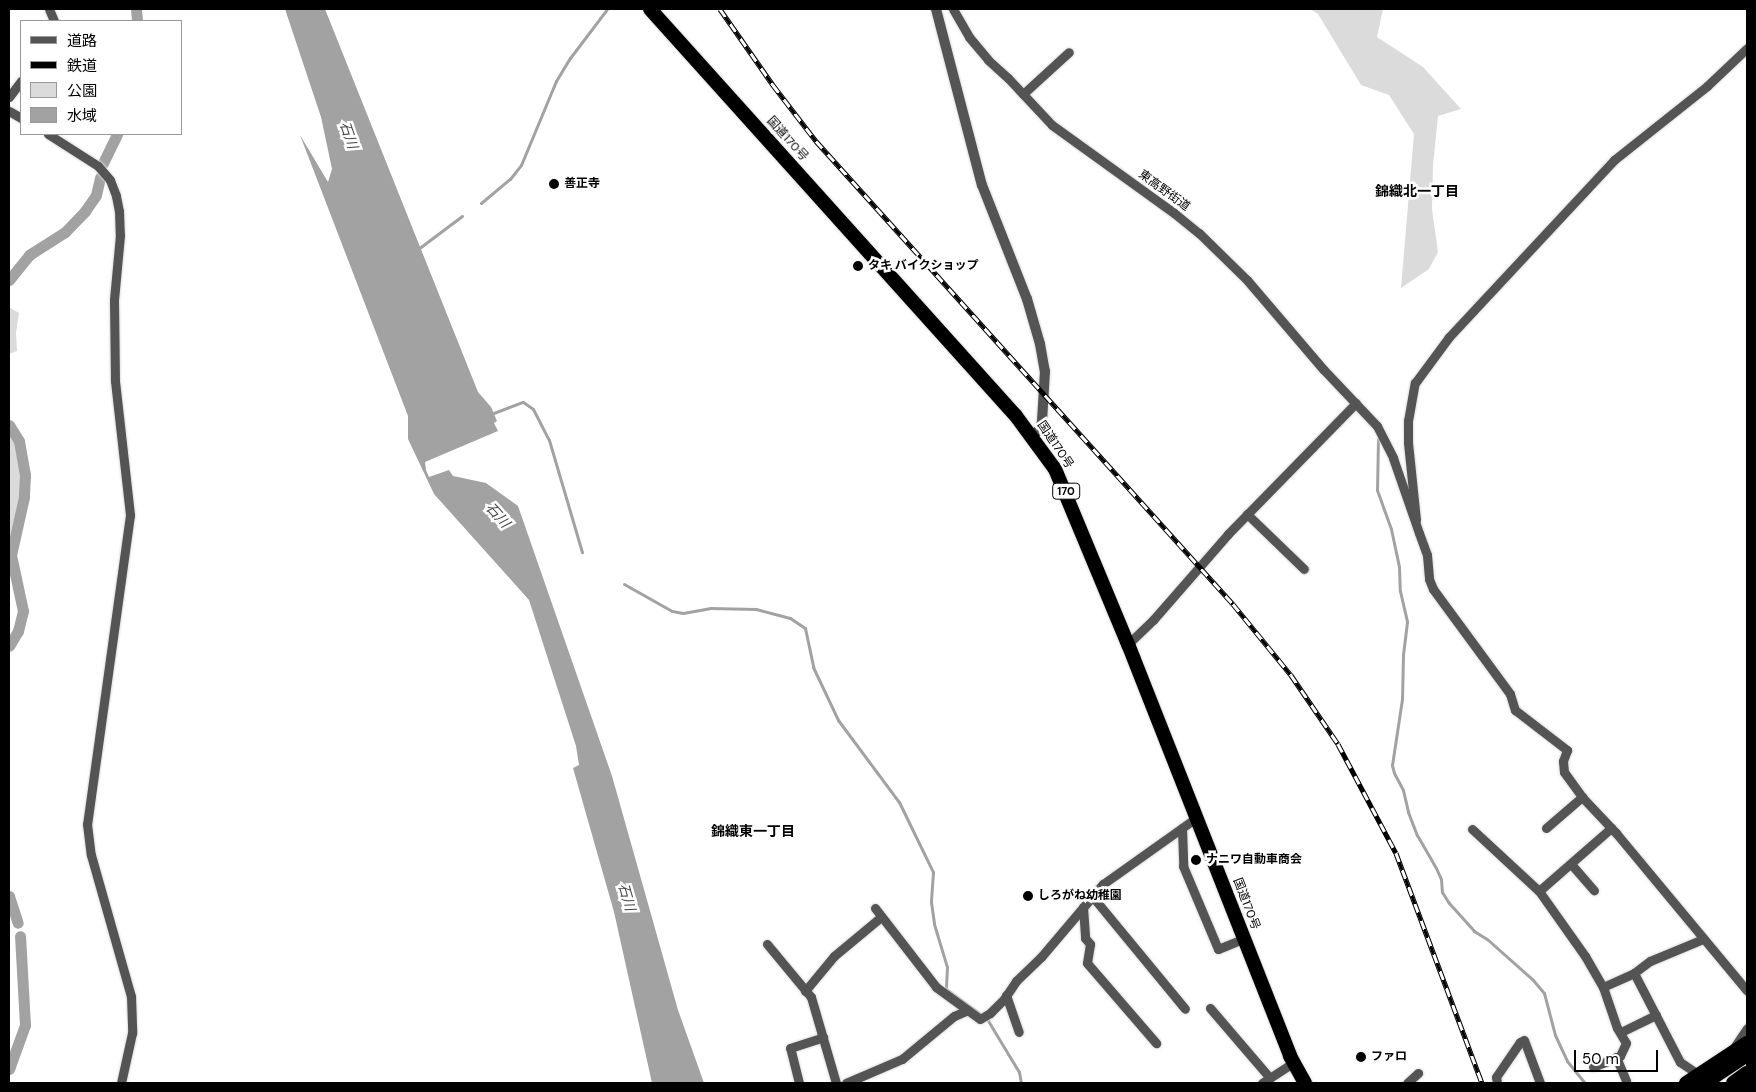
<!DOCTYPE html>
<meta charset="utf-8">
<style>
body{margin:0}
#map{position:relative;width:1756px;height:1092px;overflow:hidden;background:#fff;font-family:"DM Sans","Noto Sans JP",sans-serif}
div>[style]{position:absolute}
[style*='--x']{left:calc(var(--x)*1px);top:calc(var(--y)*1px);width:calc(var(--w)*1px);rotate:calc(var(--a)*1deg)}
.green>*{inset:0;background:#dbdbdb}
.water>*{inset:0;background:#a2a2a2}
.stream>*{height:3px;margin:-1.5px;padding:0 1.5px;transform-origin:1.5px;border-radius:1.5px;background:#a2a2a2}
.canal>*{height:11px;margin:-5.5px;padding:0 5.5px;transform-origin:5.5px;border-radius:5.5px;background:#a2a2a2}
.roads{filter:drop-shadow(0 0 1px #dbdbdb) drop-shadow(0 0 1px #dbdbdb)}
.minor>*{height:9px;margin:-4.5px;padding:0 4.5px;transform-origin:4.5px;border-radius:4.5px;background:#545454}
.tertiary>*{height:10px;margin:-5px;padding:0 5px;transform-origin:5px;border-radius:5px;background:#545454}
.trunk>*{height:14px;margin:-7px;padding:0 7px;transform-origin:7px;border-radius:7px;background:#000}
.rail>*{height:5px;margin-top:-2.5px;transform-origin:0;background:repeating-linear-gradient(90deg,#fff 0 9px,#000 0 18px);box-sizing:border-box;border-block:1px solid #000}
.dots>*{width:14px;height:14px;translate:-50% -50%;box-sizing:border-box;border:2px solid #fff;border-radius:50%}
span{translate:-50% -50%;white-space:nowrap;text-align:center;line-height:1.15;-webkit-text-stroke:5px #fff;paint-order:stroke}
.shield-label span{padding:1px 4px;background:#fff;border:1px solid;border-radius:4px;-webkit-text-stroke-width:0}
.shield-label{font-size:11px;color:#000;font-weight:700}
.street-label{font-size:12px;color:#000}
.poi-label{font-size:12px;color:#000;font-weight:700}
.left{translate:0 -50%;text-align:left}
.water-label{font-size:14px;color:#434343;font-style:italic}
.neighbourhood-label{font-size:14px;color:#000;font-weight:700}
.frame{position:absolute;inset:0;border:10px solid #000;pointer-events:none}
.legend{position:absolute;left:20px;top:20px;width:162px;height:115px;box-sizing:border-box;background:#fff;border:1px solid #999;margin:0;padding:6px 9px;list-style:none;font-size:15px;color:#000}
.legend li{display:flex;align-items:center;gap:10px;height:25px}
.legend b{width:25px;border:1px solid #999}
.scale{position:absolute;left:1574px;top:1050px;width:84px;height:22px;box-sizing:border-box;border:2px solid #000;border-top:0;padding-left:6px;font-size:15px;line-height:18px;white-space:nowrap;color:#000;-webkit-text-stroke:4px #fff;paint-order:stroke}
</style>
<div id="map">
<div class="green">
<div style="clip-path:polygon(1310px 9px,1383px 9px,1377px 37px,1423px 67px,1461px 109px,1438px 116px,1433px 165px,1432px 209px,1438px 252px,1429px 269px,1401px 288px,1414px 134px,1389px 95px,1361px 85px,1318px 14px)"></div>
<div style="clip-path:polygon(9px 307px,19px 313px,16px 333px,17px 351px,9px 354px)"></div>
<div style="clip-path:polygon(9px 433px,15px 444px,22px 478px,20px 503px,13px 535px,9px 540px)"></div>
</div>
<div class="water">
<div style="clip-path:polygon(285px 9px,325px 9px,478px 392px,491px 407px,497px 421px,494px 423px,498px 431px,425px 462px,426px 470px,429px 477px,449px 470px,453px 476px,486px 483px,518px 506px,612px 776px,678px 1010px,704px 1083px,652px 1083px,614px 912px,573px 768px,579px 765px,576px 746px,529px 600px,434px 494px,408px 439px,408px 416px,300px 135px,328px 182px,332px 169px,321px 117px)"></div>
</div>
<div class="stream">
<div style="--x:481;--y:203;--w:38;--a:-40"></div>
<div style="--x:510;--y:179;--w:18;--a:-52"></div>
<div style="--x:521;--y:165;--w:91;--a:-67.4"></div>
<div style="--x:556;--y:81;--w:27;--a:-59"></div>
<div style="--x:570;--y:58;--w:61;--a:-52.9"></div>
<div style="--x:418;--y:249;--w:55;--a:-36.9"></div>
<div style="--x:491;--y:414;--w:34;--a:-21"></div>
<div style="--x:523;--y:402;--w:12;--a:35"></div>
<div style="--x:533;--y:409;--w:35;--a:63"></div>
<div style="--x:549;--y:440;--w:117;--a:73.6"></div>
<div style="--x:1378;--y:439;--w:51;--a:91.1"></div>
<div style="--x:1377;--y:490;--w:41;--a:70.3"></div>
<div style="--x:1391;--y:529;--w:39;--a:78"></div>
<div style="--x:1399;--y:567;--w:24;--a:88"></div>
<div style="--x:1400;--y:591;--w:32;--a:77"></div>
<div style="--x:1407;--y:622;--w:33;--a:97"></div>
<div style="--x:1403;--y:655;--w:44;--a:91.3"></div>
<div style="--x:1402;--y:699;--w:67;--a:98.6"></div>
<div style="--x:1392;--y:765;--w:8;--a:76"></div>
<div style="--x:1394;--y:773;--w:19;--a:62"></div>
<div style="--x:1403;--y:790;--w:23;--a:77"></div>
<div style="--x:1408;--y:812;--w:25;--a:69"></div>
<div style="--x:1417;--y:835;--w:38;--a:60"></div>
<div style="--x:1436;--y:868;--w:12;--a:66"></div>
<div style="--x:1441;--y:879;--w:13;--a:86"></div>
<div style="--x:1442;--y:892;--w:13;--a:58"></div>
<div style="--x:1449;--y:903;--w:38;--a:48"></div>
<div style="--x:1474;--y:931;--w:15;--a:32"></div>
<div style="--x:1487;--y:939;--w:62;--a:41.7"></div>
<div style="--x:1533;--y:980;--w:17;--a:50"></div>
<div style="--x:1544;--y:993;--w:43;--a:75.3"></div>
<div style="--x:1555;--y:1035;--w:29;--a:65"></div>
<div style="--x:1567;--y:1061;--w:28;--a:51"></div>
<div style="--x:624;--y:584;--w:55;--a:29.4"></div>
<div style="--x:672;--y:611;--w:11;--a:10"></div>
<div style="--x:683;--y:613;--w:27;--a:-10"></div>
<div style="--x:710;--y:608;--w:46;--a:1.2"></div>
<div style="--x:756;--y:609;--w:35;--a:15"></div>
<div style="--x:790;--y:618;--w:18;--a:34"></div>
<div style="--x:805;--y:628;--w:40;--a:78"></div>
<div style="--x:813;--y:667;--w:59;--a:64.7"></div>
<div style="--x:838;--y:720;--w:102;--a:53.4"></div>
<div style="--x:899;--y:802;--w:78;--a:64.1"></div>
<div style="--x:933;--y:872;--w:30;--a:94"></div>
<div style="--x:931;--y:902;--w:22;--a:82"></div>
<div style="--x:934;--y:924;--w:45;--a:73.2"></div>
<div style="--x:947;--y:967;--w:22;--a:93"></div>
<div style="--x:946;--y:989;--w:51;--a:36.2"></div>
<div style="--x:987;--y:1019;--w:62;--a:58.9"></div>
<div style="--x:1019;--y:1072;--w:11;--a:80"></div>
</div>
<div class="canal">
<div style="--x:136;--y:9;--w:12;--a:85"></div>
<div style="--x:103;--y:163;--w:32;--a:-64"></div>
<div style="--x:9;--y:280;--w:32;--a:-51"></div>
<div style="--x:29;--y:255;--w:43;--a:-32.6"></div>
<div style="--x:65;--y:232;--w:29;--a:-46"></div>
<div style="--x:85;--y:211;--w:19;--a:-55"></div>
<div style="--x:96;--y:195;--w:18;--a:-77"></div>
<div style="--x:9;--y:425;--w:19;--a:58"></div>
<div style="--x:19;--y:441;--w:35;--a:80"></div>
<div style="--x:25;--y:475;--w:22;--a:93"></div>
<div style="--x:24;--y:497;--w:59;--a:102.6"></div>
<div style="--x:11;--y:555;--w:57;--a:77.9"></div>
<div style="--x:23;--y:611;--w:21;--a:104"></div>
<div style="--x:18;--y:631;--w:17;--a:121"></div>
<div style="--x:9;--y:896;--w:28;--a:72"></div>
<div style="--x:9;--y:1069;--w:47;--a:-70"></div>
<div style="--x:25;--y:1025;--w:89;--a:-93.2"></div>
</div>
<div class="roads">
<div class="minor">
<div style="--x:49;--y:9;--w:13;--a:67"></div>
<div style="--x:953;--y:9;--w:32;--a:60"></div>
<div style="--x:969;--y:37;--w:30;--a:50"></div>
<div style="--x:988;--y:60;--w:27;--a:42"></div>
<div style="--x:1008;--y:78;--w:64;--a:46.9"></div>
<div style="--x:1052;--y:125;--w:150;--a:35.8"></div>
<div style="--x:1174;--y:213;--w:32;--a:39"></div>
<div style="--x:1199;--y:233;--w:67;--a:44.4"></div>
<div style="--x:1247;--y:280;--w:118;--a:49.5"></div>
<div style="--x:1324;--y:370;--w:77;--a:46.6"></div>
<div style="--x:1377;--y:426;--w:36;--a:63"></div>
<div style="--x:1393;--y:458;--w:79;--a:70.9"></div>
<div style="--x:1419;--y:533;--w:23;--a:70"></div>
<div style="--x:1427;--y:555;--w:24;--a:85"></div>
<div style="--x:1429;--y:579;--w:11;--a:68"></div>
<div style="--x:1433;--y:589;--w:130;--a:53.7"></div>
<div style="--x:1510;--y:694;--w:17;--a:73"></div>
<div style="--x:1515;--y:710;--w:66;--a:37.6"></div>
<div style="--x:1567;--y:750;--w:12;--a:110"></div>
<div style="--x:1563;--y:761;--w:11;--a:85"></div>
<div style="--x:1564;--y:772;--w:31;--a:54"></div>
<div style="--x:1582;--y:797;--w:50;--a:46.6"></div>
<div style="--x:1616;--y:833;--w:205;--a:50.3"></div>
<div style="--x:1023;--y:94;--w:62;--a:-42.4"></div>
<div style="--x:9;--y:97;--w:20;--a:-53"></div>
<div style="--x:9;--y:111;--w:14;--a:30"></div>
<div style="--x:48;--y:134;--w:59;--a:32.6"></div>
<div style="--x:98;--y:166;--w:18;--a:49"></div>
<div style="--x:110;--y:180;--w:17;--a:69"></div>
<div style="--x:116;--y:196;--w:15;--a:79"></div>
<div style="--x:119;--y:211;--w:24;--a:88"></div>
<div style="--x:120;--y:235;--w:65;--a:95.3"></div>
<div style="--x:114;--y:300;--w:81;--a:89.3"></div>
<div style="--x:115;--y:381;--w:135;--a:83.6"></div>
<div style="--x:130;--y:515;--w:312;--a:97.9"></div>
<div style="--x:87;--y:824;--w:31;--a:83"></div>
<div style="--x:91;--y:855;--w:147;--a:74.2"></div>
<div style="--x:131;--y:996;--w:37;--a:88"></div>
<div style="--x:132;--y:1033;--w:51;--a:102.4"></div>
<div style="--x:1247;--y:514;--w:79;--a:44"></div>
<div style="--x:1416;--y:520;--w:78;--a:-95.9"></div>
<div style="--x:1408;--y:442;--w:21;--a:-90"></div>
<div style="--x:1408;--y:421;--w:39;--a:-80"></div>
<div style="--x:1415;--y:383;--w:57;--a:-53.5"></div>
<div style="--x:1449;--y:337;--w:242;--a:-47"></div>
<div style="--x:1614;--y:160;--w:119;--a:-38.5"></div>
<div style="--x:1707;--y:86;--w:55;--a:-43.5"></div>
<div style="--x:1128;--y:644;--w:35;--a:-44"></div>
<div style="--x:1153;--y:620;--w:114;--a:-48.9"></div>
<div style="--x:1228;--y:534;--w:183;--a:-45.7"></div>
<div style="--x:1182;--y:828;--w:38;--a:88"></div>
<div style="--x:1183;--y:866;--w:90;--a:67.1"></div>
<div style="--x:1218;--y:949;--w:27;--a:-22"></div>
<div style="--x:1546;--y:828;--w:48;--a:-40.7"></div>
<div style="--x:1472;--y:829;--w:91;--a:42.8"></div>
<div style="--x:1539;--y:891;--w:80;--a:54.7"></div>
<div style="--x:1585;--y:956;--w:36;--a:60"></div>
<div style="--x:1603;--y:987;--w:43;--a:71.1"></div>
<div style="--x:1617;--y:1028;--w:17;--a:59"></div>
<div style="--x:1626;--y:1043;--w:14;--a:115"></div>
<div style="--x:1620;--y:1056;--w:29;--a:158"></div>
<div style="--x:1571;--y:864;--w:35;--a:49"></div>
<div style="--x:1539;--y:891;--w:96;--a:-41.2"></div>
<div style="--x:1092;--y:896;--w:146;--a:50.5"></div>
<div style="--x:1083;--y:907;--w:31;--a:86"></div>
<div style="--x:1085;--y:938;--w:8;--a:50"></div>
<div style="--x:1090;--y:944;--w:19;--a:99"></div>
<div style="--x:1087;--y:963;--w:106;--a:49.2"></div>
<div style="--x:875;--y:908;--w:100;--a:52.3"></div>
<div style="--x:936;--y:987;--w:54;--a:36"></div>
<div style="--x:980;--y:1019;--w:12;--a:-31"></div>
<div style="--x:990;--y:1013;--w:20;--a:-45"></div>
<div style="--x:1004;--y:999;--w:22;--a:-56"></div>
<div style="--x:1016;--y:981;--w:35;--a:-44"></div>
<div style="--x:1041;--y:957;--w:96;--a:-49.7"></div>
<div style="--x:1103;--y:884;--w:114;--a:-35.4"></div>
<div style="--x:767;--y:944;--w:69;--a:50.3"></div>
<div style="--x:811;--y:997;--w:90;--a:73.8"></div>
<div style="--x:1634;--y:973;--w:100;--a:62.7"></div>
<div style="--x:1680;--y:1062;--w:23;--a:34"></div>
<div style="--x:1603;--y:987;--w:34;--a:-24"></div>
<div style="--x:1634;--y:973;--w:20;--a:-37"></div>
<div style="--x:1650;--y:961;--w:57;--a:-22.5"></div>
<div style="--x:805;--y:991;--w:45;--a:-50.4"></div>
<div style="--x:834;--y:956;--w:61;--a:-39.7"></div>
<div style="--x:1006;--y:995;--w:39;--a:71"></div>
<div style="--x:1210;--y:1008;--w:92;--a:49.4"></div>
<div style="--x:1621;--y:1032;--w:39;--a:-26"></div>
<div style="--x:1733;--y:1049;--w:25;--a:-56"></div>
<div style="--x:1616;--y:1057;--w:26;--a:67"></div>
<div style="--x:799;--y:1083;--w:36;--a:-104"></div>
<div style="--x:790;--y:1048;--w:35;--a:-18"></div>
<div style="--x:846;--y:1083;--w:61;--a:-23.2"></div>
<div style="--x:902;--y:1059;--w:67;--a:-39.6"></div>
<div style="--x:954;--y:1016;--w:15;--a:-23"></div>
<div style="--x:1262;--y:1083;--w:37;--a:-33"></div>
<div style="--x:1407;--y:1083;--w:15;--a:-42"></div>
<div style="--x:1497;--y:1083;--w:6;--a:-99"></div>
<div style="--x:1496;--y:1077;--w:42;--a:-55.6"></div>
<div style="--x:1520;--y:1042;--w:4;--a:-27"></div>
<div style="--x:1524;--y:1040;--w:46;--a:69.6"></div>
</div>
<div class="tertiary">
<div style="--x:936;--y:9;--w:182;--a:75.4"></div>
<div style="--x:982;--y:185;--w:123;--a:68.5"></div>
<div style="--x:1027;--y:299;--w:47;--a:73.9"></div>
<div style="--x:1040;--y:344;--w:27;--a:80"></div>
<div style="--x:1045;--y:371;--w:51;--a:93.4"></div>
<div style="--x:1042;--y:422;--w:9;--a:111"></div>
<div style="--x:1039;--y:430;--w:9;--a:139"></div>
</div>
<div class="trunk">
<div style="--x:650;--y:9;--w:547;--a:48.04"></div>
<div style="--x:1016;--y:416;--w:66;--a:53.7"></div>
<div style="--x:1055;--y:469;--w:190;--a:67.4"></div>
<div style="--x:1128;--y:644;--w:443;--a:68.5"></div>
<div style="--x:1290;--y:1056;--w:31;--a:61"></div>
<div style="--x:1686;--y:1083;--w:73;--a:-33.3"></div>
<div style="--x:1705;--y:1083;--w:50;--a:-33.7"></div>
<div style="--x:1733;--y:1083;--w:17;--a:-36"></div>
</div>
</div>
<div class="rail">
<div style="--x:720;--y:9;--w:93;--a:55.1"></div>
<div style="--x:773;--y:85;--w:71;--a:52.5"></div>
<div style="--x:816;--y:141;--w:623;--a:47.99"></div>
<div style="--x:1233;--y:604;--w:92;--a:50.8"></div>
<div style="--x:1291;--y:675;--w:83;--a:55.7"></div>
<div style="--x:1338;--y:744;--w:123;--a:62"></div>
<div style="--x:1396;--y:853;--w:246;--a:69.5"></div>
</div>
<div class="dots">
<div style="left:554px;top:184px;background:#000"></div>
<div style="left:858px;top:266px;background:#000"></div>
<div style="left:1196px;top:860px;background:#000"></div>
<div style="left:1028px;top:896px;background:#000"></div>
<div style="left:1361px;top:1057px;background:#000"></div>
</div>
<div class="shield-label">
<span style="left:1066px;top:491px">170</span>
</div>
<div class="street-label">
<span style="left:787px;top:139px;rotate:48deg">国道170号</span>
<span style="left:1164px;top:191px;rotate:36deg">東高野街道</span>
<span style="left:1055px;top:445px;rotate:56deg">国道170号</span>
<span style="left:1246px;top:904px;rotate:69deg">国道170号</span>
</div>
<div class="poi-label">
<span class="left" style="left:564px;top:184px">善正寺</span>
<span class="left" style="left:868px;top:266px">タキ バイクショップ</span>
<span class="left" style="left:1206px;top:860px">ナニワ自動車商会</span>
<span class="left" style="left:1038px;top:896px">しろがね幼稚園</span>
<span class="left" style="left:1371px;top:1057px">ファロ</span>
</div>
<div class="water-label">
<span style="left:349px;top:135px;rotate:71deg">石川</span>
<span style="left:498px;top:515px;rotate:48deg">石川</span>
<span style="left:627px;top:897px;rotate:74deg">石川</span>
</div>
<div class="neighbourhood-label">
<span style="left:1417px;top:191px">錦織北一丁目</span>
<span style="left:753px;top:831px">錦織東一丁目</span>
</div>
<div class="frame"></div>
<ul class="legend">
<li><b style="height:6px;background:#545454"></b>道路</li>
<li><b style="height:6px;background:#000"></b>鉄道</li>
<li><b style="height:14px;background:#dbdbdb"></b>公園</li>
<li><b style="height:14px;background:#a2a2a2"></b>水域</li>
</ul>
<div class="scale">50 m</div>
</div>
